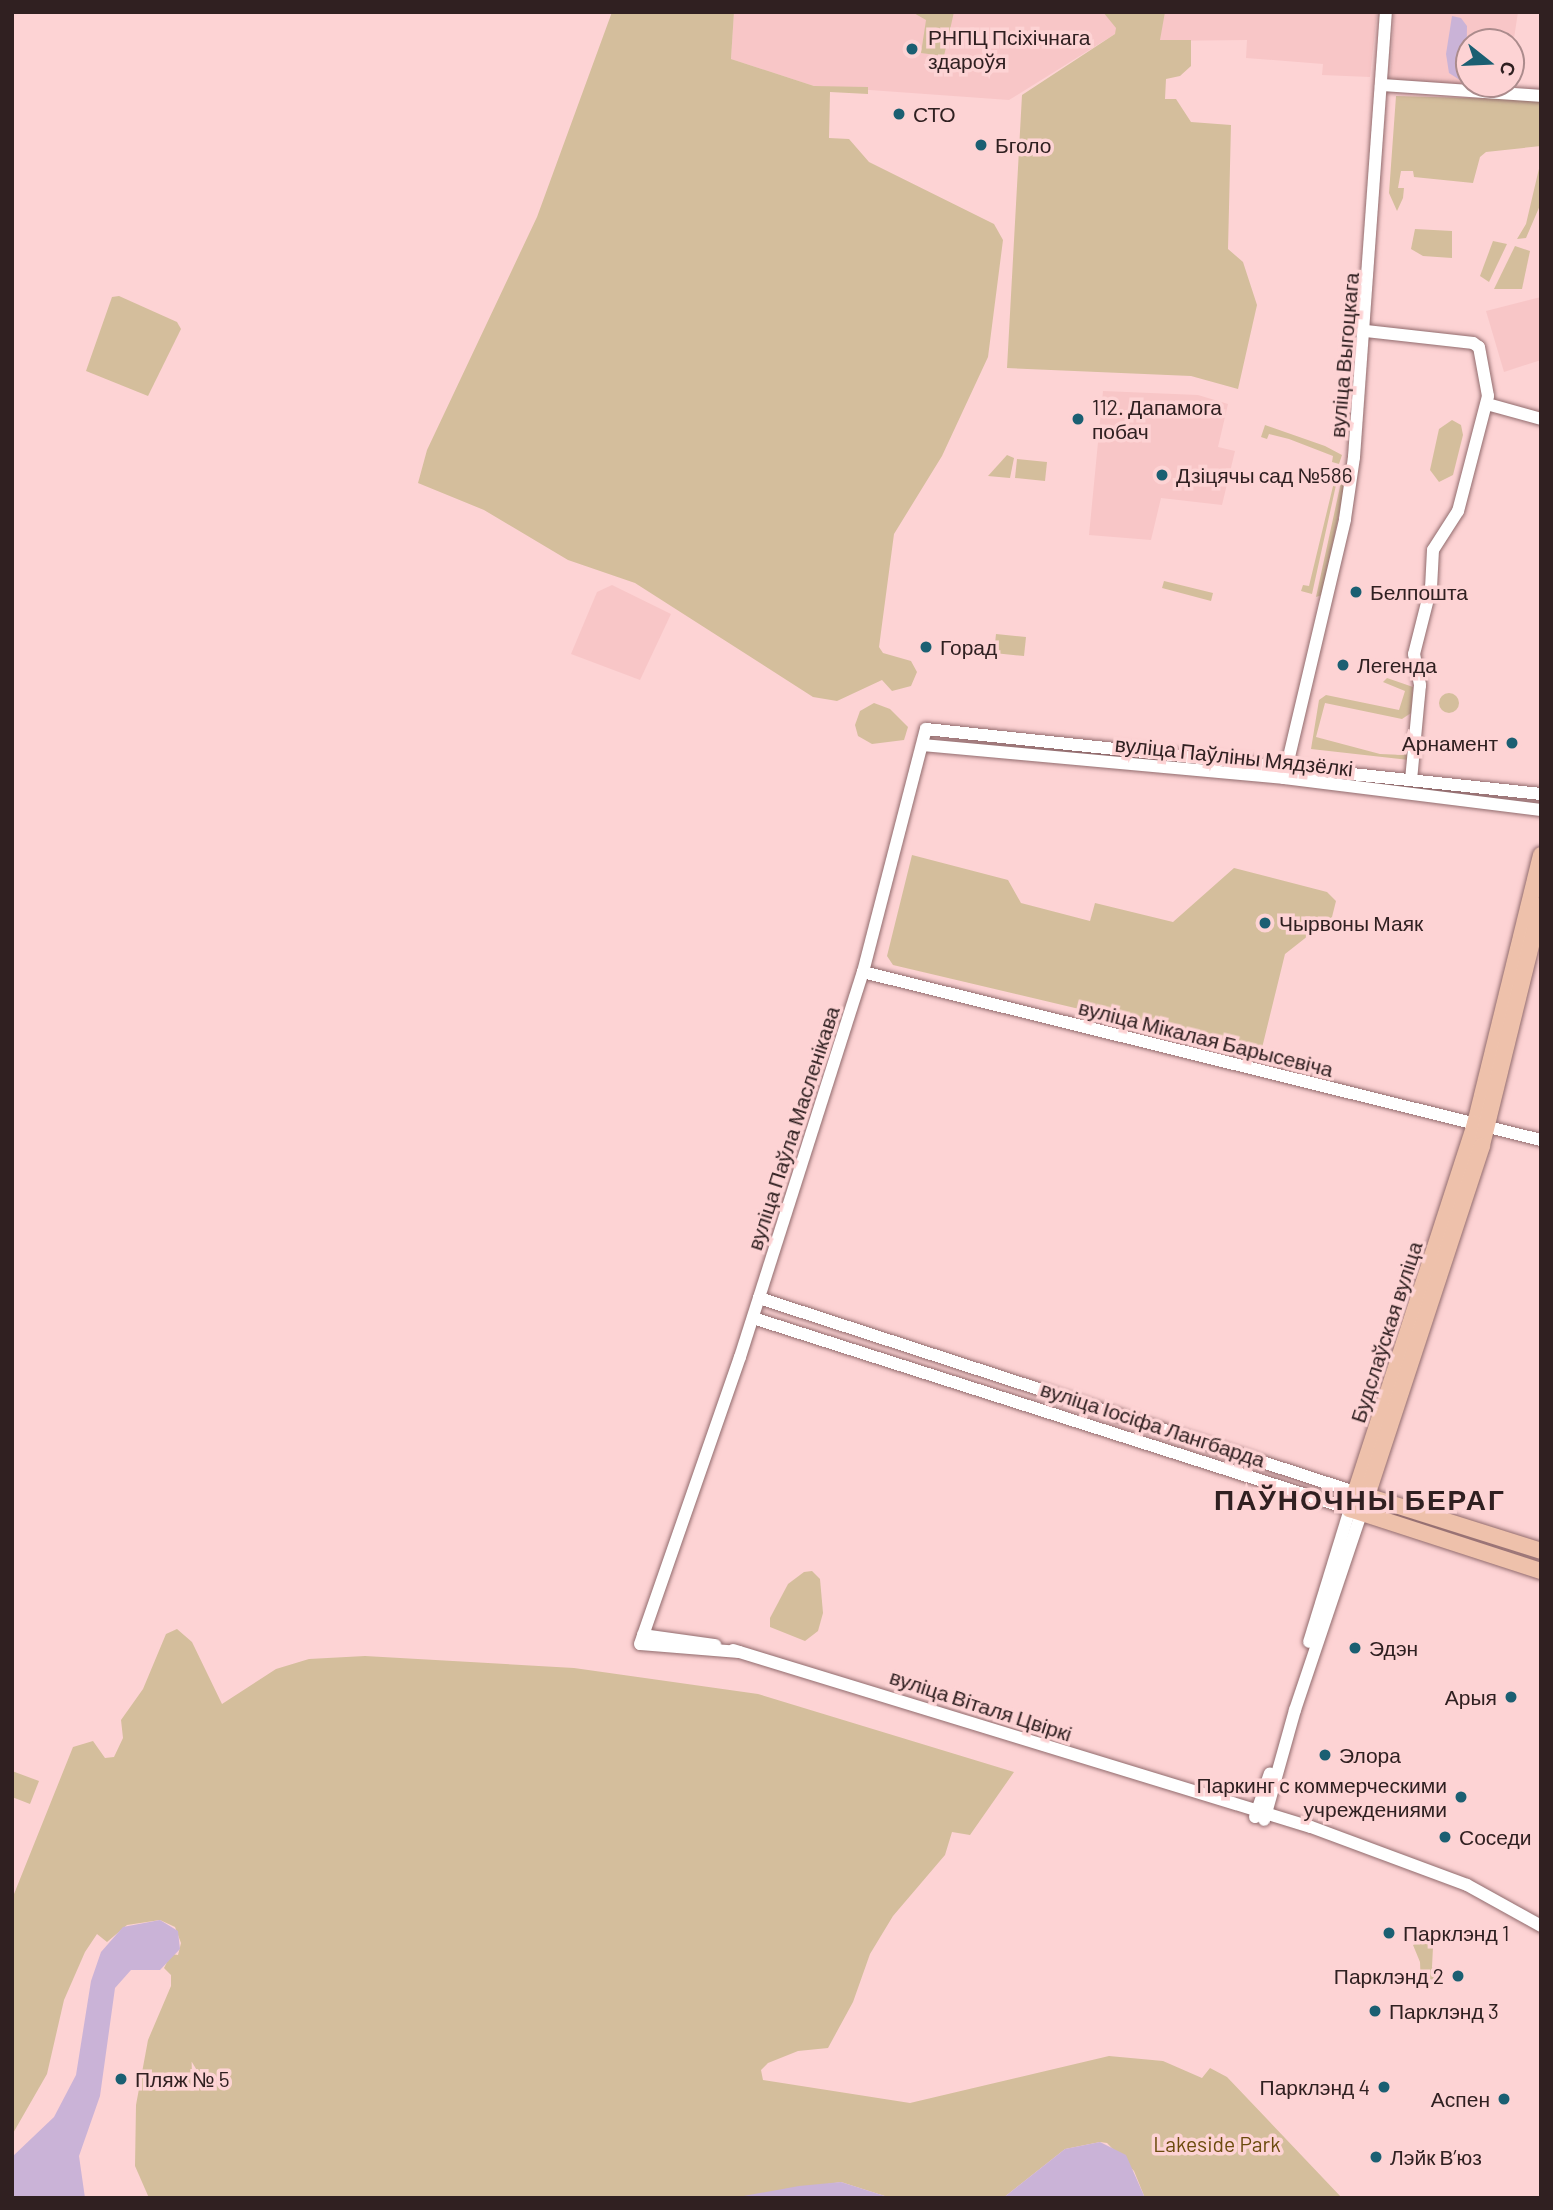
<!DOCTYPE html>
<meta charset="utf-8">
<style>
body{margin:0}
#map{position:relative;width:1553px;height:2210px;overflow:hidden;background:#fdd3d4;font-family:Barlow,sans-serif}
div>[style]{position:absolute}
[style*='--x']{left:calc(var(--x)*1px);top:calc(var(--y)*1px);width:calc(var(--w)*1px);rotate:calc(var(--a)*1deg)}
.built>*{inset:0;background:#f8c6c7}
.green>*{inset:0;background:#d4be9c}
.round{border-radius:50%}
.water>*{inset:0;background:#cab3d7}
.roads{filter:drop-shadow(0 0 2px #916b6d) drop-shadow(0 0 2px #916b6d)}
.minor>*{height:12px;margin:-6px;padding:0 6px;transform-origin:6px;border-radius:6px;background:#fff}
.major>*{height:16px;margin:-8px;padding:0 8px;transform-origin:8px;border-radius:8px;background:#eec1ab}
.dots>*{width:19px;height:19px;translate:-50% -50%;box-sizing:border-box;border:4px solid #fdd3d4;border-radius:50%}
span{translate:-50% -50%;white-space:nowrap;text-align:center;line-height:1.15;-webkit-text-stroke:7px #fdd3d4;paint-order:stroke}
.poi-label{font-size:21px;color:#302021}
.left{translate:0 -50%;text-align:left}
.right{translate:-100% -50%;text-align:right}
.street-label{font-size:21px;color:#302021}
.park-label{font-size:21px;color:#6b4b0d}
.district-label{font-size:28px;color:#302021;font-weight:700;letter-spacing:2px}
.frame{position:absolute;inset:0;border:14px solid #302021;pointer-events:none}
.north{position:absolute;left:1455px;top:28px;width:70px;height:70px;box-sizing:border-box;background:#fdd3d4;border:2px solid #ab8b8c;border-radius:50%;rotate:108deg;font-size:19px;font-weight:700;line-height:28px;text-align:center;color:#302021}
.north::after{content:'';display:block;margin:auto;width:24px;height:32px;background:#1b5f72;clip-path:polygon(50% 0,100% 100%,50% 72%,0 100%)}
</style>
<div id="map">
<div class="built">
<div style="clip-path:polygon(734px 12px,1377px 12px,1370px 77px,1322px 75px,1323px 64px,1246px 58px,1247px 40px,1160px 41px,1161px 14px,1115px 34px,1009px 100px,814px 86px,731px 59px)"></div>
<div style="clip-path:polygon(1394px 12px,1518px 12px,1511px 58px,1511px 42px,1469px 42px,1469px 84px,1501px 84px,1491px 89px,1390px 84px)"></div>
<div style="clip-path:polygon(1541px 297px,1541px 360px,1504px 372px,1486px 311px)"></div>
<div style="clip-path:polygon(1103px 391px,1198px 395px,1228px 404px,1218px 447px,1235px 451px,1222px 505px,1161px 498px,1151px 540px,1089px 535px)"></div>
<div style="clip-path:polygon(612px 585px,671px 614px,640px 680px,571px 654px,597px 592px)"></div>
</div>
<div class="green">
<div style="clip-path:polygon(612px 12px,734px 12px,731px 59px,814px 86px,868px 87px,868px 94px,830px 92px,829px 138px,849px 139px,869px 162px,994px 224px,1003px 240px,988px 357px,942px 456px,894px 534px,879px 647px,883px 653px,911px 661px,917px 672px,911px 686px,892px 691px,882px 680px,837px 701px,813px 697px,635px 583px,568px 560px,484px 510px,418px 483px,427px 450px,537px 217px)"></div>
<div style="clip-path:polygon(954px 12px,944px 56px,921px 53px,926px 20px,912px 12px)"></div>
<div style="clip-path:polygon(1103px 12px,1165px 12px,1160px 40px,1191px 40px,1191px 66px,1180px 76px,1166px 79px,1165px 99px,1176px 99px,1191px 122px,1231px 125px,1228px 249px,1243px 262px,1257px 305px,1238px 389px,1191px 376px,1007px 368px,1022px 95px,1115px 34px,1116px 28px)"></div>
<div style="clip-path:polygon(1396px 96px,1541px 100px,1541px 146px,1486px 152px,1480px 157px,1473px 183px,1414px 177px,1413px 171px,1401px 171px,1398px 188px,1404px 188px,1403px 198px,1397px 211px,1389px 193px)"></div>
<div style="clip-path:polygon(1541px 160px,1541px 203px,1526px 238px,1517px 239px,1526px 224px)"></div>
<div style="clip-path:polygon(1415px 229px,1452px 231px,1452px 258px,1423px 256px,1411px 249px)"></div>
<div style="clip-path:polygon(1493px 241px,1507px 244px,1489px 282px,1480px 276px)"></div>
<div style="clip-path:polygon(1515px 246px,1530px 251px,1522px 289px,1494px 289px)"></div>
<div style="clip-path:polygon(119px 296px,177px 322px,181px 329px,148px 396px,86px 371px,112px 297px)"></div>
<div style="clip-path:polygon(1452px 420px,1461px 425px,1463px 435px,1453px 475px,1439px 482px,1430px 470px,1439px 429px)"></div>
<div style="clip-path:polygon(1265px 425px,1325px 446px,1342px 455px,1339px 464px,1332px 462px,1333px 456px,1289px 439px,1269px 434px,1267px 439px,1261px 437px)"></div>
<div style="clip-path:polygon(1007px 455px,1014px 458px,1010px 478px,988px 476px)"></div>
<div style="clip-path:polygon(1017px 459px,1047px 462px,1045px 481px,1015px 478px)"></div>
<div style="clip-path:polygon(1329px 473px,1338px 476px,1312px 594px,1301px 591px,1303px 585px,1309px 586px,1334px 482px,1328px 480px)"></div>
<div style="clip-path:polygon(1343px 473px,1347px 476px,1322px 595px,1316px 597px)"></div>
<div style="clip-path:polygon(1164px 581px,1213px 593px,1211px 601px,1162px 588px)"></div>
<div style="clip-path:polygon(996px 634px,1026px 637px,1024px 656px,994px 653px)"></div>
<div style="clip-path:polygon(1387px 678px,1413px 687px,1411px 713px,1402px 719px,1325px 703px,1316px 737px,1380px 754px,1404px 755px,1404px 750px,1409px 760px,1311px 749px,1319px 700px,1326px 695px,1399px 710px,1405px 691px,1383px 682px)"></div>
<div class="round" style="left:1439px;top:693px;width:20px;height:20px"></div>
<div style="clip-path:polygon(874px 703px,890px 709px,908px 727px,904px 740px,872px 744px,858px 736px,855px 725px,860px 711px)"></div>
<div style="clip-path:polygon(912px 855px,1008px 880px,1021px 903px,1090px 921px,1095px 903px,1173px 922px,1234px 868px,1327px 892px,1336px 901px,1332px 917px,1285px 954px,1261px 1052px,893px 965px,887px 956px)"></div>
<div style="clip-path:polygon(812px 1571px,820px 1579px,823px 1613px,818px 1631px,805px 1641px,770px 1627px,770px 1618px,788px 1584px,804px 1572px)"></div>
<div style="clip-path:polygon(177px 1629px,192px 1642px,222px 1704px,276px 1669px,309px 1659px,365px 1656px,574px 1668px,758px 1694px,1014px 1772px,970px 1835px,952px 1832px,945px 1855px,893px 1916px,870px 1954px,853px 2002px,828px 2048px,798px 2051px,768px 2063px,761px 2070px,763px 2080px,910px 2103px,1109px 2056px,1163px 2061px,1202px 2078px,1210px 2068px,1227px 2077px,1342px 2198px,1145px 2198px,1134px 2171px,1107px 2143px,1100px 2142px,1065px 2149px,1003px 2198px,891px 2198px,841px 2182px,733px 2198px,149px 2198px,135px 2166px,136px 2105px,148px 2040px,171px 1986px,171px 1975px,164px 1968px,171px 1954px,178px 1955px,181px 1943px,175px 1927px,160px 1920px,127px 1925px,107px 1942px,97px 1934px,85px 1952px,64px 2000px,47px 2074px,12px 2135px,12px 1899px,73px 1747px,93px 1741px,105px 1758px,114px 1757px,123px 1738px,121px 1720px,143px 1689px,166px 1634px)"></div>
<div style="clip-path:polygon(12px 1771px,39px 1781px,30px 1804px,12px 1797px)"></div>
<div style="clip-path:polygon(1424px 1937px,1433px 1947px,1432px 1967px,1440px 1984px,1430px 1982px,1421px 1987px,1420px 1962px,1413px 1945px)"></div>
</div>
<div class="water">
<div style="clip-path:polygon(1452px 16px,1461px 18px,1467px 26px,1466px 84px,1449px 73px,1446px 54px)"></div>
<div style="clip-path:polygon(160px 1920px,178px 1931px,180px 1949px,160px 1970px,131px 1970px,115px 1988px,100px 2096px,79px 2156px,85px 2198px,12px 2198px,12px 2157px,54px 2117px,76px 2075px,91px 1981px,101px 1952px,123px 1927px)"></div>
<div style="clip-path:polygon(1100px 2142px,1126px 2155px,1145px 2198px,1003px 2198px,1065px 2149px)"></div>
<div style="clip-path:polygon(841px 2182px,891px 2198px,733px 2198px,799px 2186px)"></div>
</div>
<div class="roads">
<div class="minor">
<div style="--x:1381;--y:85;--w:160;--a:3.9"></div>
<div style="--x:1366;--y:331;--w:108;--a:6.4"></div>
<div style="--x:1473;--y:343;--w:7;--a:34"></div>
<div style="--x:1479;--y:347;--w:50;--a:79.6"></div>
<div style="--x:1488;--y:396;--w:119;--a:104.6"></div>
<div style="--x:1458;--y:511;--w:46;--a:122.7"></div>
<div style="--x:1433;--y:550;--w:37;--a:93"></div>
<div style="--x:1431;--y:587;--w:69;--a:104.2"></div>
<div style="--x:1414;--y:654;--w:32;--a:79"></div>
<div style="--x:1420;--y:685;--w:95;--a:95.4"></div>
<div style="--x:1487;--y:404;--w:56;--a:15.5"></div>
<div style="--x:923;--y:745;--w:363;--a:5.2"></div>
<div style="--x:1284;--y:778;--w:259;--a:7.1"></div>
<div style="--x:1284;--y:778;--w:266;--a:-76.7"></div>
<div style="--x:1345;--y:519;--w:63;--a:-81.7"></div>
<div style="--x:1354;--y:457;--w:446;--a:-85.9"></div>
<div style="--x:863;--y:972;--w:699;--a:13.92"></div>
<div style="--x:759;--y:1298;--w:639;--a:18.04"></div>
<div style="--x:1367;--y:1496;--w:226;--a:108.6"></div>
<div style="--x:1295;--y:1710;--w:114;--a:105.7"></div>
<div style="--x:753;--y:1318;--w:627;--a:17.74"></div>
<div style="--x:1350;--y:1509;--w:139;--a:107.1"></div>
<div style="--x:643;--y:1635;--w:73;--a:7.9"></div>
<div style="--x:733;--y:1650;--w:604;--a:17.03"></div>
<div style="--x:1311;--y:1827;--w:166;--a:20.4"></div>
<div style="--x:1467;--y:1885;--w:85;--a:29"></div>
<div style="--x:739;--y:1652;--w:99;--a:-175.4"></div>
<div style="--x:640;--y:1644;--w:304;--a:-70.8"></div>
<div style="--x:740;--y:1357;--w:404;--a:-72.3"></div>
<div style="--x:863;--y:972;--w:251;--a:-75.5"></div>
<div style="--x:926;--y:729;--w:618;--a:6.03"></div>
<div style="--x:1255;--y:1817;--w:46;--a:-71.2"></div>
</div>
<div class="major">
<div style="--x:1541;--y:855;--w:277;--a:103.8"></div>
<div style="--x:1475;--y:1124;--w:405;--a:108"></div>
<div style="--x:1350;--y:1509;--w:201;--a:18"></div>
<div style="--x:1541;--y:905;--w:248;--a:103.8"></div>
<div style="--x:1482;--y:1146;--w:368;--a:108.2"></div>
<div style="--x:1367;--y:1496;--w:182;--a:17.5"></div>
</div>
</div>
<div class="dots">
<div style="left:912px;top:49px;background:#1b5f72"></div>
<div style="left:899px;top:114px;background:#1b5f72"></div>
<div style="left:981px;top:145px;background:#1b5f72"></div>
<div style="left:1078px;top:419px;background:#1b5f72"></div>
<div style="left:1162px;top:475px;background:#1b5f72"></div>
<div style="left:1356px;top:592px;background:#1b5f72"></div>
<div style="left:926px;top:647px;background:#1b5f72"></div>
<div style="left:1343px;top:665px;background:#1b5f72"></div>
<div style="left:1512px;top:743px;background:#1b5f72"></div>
<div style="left:1265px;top:923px;background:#1b5f72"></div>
<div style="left:1355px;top:1648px;background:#1b5f72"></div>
<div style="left:1511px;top:1697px;background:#1b5f72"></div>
<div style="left:1325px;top:1755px;background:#1b5f72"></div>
<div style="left:1461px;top:1797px;background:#1b5f72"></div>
<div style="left:1445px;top:1837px;background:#1b5f72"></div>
<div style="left:1389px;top:1933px;background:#1b5f72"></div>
<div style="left:1458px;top:1976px;background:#1b5f72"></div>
<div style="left:1375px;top:2011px;background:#1b5f72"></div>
<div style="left:121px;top:2079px;background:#1b5f72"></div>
<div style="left:1384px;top:2087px;background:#1b5f72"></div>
<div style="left:1504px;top:2099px;background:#1b5f72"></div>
<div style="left:1376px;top:2157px;background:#1b5f72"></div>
</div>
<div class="poi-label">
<span class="left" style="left:928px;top:49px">РНПЦ Псіхічнага<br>здароўя</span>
<span class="left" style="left:913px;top:114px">СТО</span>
<span class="left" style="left:995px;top:145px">Бголо</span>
<span class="left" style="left:1092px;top:419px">112. Дапамога<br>побач</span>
<span class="left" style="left:1176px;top:475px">Дзіцячы сад №586</span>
<span class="left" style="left:1370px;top:592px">Белпошта</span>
<span class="left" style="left:940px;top:647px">Горад</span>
<span class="left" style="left:1357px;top:665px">Легенда</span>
<span class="right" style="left:1498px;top:743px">Арнамент</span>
<span class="left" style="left:1279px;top:923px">Чырвоны Маяк</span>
<span class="left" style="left:1369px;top:1648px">Эдэн</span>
<span class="right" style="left:1497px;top:1697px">Арыя</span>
<span class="left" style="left:1339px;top:1755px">Элора</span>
<span class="right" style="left:1447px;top:1797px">Паркинг с коммерческими<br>учреждениями</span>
<span class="left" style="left:1459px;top:1837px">Соседи</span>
<span class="left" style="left:1403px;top:1933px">Парклэнд 1</span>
<span class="right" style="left:1444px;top:1976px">Парклэнд 2</span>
<span class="left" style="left:1389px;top:2011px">Парклэнд 3</span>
<span class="left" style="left:135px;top:2079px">Пляж № 5</span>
<span class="right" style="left:1370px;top:2087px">Парклэнд 4</span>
<span class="right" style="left:1490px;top:2099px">Аспен</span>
<span class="left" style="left:1390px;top:2157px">Лэйк В’юз</span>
</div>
<div class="street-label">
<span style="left:1344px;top:355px;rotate:-85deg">вуліца Выгоцкага</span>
<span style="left:1234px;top:756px;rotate:6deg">вуліца Паўліны Мядзёлкі</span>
<span style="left:1206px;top:1038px;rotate:14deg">вуліца Мікалая Барысевіча</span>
<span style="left:793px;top:1128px;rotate:-72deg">вуліца Паўла Масленікава</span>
<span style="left:1386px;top:1332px;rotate:-72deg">Будслаўская вуліца</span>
<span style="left:1153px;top:1424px;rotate:18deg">вуліца Іосіфа Лангбарда</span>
<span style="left:981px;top:1705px;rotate:18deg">вуліца Віталя Цвіркі</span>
</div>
<div class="park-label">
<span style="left:1217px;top:2144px">Lakeside Park</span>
</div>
<div class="district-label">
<span style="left:1360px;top:1499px">ПАЎНОЧНЫ БЕРАГ</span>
</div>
<div class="frame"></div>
<div class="north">С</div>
</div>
